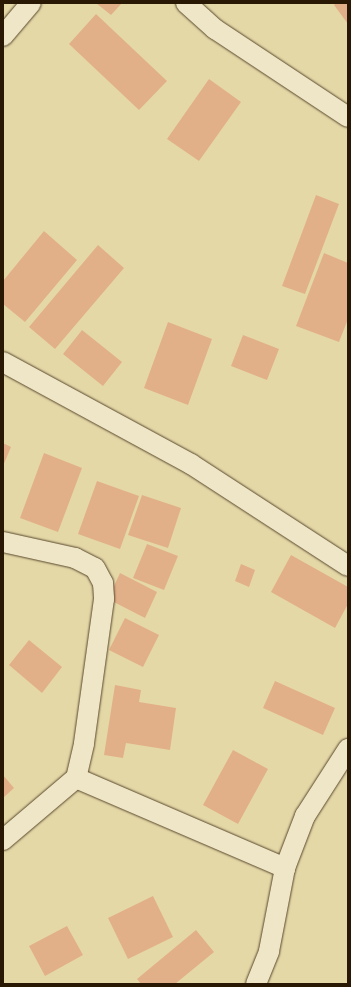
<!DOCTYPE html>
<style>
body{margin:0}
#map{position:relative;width:351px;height:987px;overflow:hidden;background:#e5d8a7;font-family:"Gentium Book Plus",serif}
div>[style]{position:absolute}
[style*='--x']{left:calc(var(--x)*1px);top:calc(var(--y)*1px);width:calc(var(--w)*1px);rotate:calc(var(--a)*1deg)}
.building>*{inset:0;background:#e2b088}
.roads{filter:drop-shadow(0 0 1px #58482d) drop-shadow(0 0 1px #58482d)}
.minor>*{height:20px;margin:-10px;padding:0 10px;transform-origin:10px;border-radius:10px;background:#eee6c6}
span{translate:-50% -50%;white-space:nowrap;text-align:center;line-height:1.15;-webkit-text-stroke:3.5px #eee6c6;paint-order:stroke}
.frame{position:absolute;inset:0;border:4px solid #291804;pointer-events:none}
</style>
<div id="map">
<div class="building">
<div style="clip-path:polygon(96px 3px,122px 3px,111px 15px)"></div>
<div style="clip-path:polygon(336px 3px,348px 3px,348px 24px,334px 5px)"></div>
<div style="clip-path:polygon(96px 14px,167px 81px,139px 110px,69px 44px)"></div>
<div style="clip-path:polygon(209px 79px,241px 102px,199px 161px,167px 139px)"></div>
<div style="clip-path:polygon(316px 195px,339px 204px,305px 294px,282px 286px)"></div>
<div style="clip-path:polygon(44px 231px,77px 260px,25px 322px,3px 304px,3px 281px)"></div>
<div style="clip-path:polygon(98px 245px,124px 268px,55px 349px,29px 327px)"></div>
<div style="clip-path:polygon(324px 253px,348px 263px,348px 319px,339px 342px,296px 326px)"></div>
<div style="clip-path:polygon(168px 322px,212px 339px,188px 405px,144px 388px)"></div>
<div style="clip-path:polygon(82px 330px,122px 362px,103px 386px,63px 354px)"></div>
<div style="clip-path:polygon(243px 335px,279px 349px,267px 380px,231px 366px)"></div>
<div style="clip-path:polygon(3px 443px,11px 447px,3px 466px)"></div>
<div style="clip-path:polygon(44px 453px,82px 468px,58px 532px,20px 518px)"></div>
<div style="clip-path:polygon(97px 481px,139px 496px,120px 549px,78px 534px)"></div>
<div style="clip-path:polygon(142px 495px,181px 508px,168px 548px,128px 535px)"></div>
<div style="clip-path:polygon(147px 544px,178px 556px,164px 590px,133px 578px)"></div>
<div style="clip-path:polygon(291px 555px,348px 587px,348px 604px,335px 628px,271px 592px)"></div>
<div style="clip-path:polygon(241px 564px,255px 570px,249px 587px,235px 581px)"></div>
<div style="clip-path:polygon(120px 573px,157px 592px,145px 618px,108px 599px)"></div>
<div style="clip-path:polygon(125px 618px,159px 635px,143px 667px,109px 650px)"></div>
<div style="clip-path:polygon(29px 640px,62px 667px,42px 693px,9px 665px)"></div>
<div style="clip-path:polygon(275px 681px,335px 708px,323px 735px,263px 708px)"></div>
<div style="clip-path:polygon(115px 685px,141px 690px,139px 702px,176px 708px,170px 750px,126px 743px,123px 758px,104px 755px)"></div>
<div style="clip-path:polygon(233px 750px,268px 769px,238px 824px,203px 805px)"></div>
<div style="clip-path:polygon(3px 775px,14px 788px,3px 798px)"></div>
<div style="clip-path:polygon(153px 896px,173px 937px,128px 959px,108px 918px)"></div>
<div style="clip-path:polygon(67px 926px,83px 955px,45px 976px,29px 946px)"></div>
<div style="clip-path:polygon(196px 930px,214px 952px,175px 984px,141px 984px,137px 979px)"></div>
</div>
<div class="roads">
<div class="minor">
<div style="--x:186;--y:3;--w:39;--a:42"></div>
<div style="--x:215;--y:29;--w:159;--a:33.5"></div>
<div style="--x:3;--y:36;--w:43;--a:-49.7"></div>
<div style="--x:3;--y:362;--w:214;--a:28.5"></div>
<div style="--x:191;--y:464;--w:187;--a:33"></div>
<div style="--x:3;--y:542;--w:74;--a:12.5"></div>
<div style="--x:75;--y:558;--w:22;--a:27"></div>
<div style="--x:95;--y:568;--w:17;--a:62"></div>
<div style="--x:103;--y:583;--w:16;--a:86"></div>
<div style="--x:104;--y:599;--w:146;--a:97.9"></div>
<div style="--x:84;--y:744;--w:35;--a:103"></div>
<div style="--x:76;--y:778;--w:96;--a:139.7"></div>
<div style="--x:76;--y:778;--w:228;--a:23.3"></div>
<div style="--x:256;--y:984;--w:35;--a:-68"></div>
<div style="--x:269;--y:951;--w:85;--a:-79.1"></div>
<div style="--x:285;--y:868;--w:56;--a:-69"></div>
<div style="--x:305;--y:816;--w:80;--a:-57.3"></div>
</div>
</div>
<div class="frame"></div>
</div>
